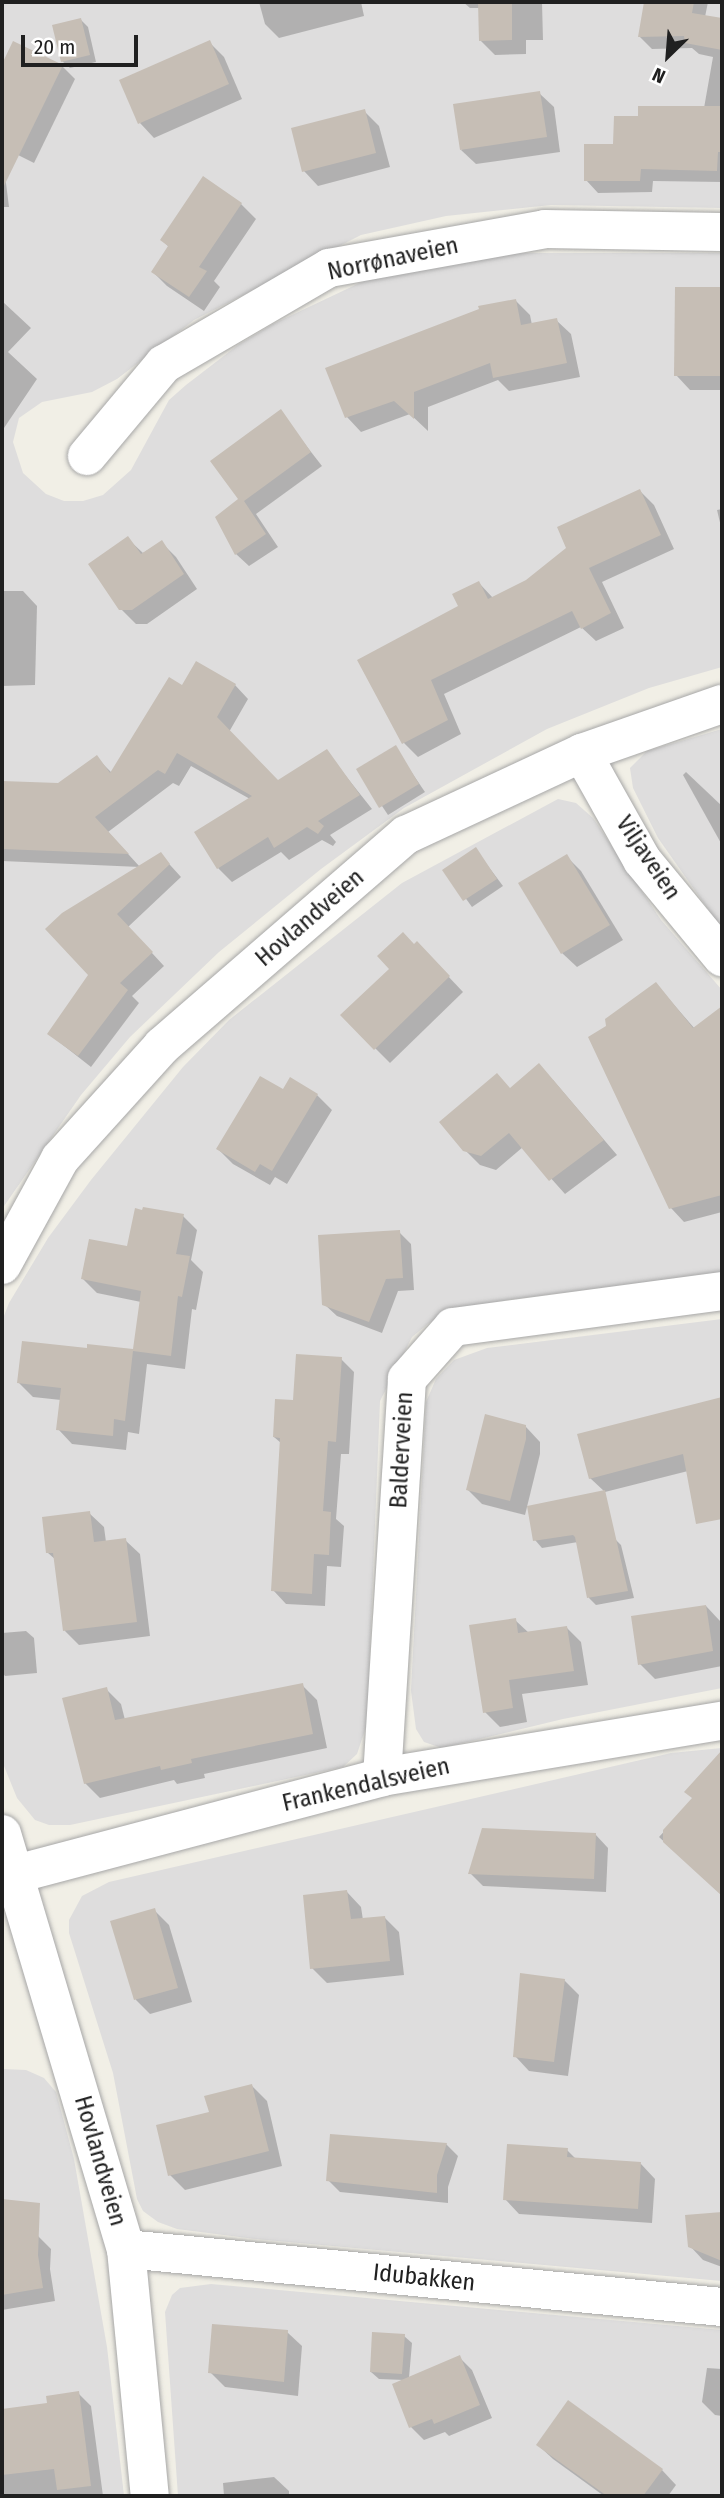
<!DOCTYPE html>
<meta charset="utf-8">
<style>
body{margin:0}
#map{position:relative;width:724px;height:2498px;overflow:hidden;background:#f1efe6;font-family:"Fira Sans Condensed",sans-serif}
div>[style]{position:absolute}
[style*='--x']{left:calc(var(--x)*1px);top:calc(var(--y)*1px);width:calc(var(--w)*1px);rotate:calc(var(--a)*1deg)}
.residential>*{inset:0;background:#dedddd}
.shadow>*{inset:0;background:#0003}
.building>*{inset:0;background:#c6beb5}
.roads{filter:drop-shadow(0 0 2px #a7a7a7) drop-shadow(0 0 2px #a7a7a7)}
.minor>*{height:38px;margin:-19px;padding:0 19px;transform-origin:19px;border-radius:19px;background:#fff}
span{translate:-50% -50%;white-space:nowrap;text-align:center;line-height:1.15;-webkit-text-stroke:6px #fff;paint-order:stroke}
.street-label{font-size:24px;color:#202020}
.frame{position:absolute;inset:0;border:4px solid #202020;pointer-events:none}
.north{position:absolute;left:633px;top:21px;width:70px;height:70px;-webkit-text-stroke:5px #fff;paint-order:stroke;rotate:205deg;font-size:19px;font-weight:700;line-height:28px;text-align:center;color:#202020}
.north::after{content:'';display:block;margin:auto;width:24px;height:32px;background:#202020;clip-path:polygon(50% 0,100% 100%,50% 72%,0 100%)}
.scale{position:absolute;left:21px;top:35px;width:117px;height:32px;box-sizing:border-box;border:4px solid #202020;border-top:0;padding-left:9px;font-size:21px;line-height:24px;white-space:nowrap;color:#202020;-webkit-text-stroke:5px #fff;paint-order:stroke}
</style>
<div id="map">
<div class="residential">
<div style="clip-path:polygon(2px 2px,722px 2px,722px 208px,551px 205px,446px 216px,361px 235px,194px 320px,117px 379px,92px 392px,42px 402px,19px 418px,13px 442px,23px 473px,46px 494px,64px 501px,83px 501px,103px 495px,131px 470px,169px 400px,186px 385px,238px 345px,273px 324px,368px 279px,515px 253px,722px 253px,722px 667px,649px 688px,547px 729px,404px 808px,321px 869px,219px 952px,130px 1037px,81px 1095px,2px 1209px)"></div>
<div style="clip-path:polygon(722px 729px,722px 929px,658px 838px,633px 788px,630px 768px,647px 751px)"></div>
<div style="clip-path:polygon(558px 799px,576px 803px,593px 818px,661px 920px,722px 990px,722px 1273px,507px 1300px,458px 1310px,429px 1323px,412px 1337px,380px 1401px,367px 1724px,357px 1754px,343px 1767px,70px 1825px,49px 1825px,35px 1820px,17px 1798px,2px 1761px,2px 1321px,9px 1303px,48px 1238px,91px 1180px,183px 1067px,229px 1020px,402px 883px)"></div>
<div style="clip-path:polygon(722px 1319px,722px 1688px,563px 1719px,442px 1748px,424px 1742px,416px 1729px,411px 1691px,426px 1402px,436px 1379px,454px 1360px,487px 1348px)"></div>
<div style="clip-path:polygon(722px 1748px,722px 2281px,255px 2239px,177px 2229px,158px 2222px,143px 2211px,137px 2199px,113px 2073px,69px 1933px,69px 1920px,82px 1896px,109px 1882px,671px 1753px)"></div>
<div style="clip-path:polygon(2px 2069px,26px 2070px,44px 2078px,56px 2092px,74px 2159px,107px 2347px,124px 2496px,2px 2496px)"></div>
<div style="clip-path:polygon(211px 2284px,722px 2330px,722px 2496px,178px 2496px,165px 2312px,172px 2295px,180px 2288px)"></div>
</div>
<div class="shadow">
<div style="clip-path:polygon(259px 2px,361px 2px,364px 16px,279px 38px,265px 24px)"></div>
<div style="clip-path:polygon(463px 2px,542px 2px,543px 40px,526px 40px,526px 54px,495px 55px,480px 40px,480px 8px,470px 8px)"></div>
<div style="clip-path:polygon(646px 2px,708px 2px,705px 17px,722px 20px,722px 182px,653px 181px,652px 192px,598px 193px,586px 180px,640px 118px,704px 108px,713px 57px,699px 54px,692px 48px,652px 49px,639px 36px)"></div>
<div style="clip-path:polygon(81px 20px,88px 27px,96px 62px,70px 68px,62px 61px)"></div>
<div style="clip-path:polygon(209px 42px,224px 57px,242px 99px,154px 138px,140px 123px)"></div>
<div style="clip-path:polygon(14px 43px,62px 66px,75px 79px,34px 163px,2px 147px,2px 68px)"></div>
<div style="clip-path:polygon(539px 93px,554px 107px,560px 152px,476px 164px,461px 150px)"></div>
<div style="clip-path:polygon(364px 111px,379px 126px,390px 167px,318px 186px,304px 171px)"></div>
<div style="clip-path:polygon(2px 151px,9px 207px,2px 207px)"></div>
<div style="clip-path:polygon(241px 204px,256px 219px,214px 281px,220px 287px,204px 311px,167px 286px,153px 272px,169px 247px,162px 240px)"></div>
<div style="clip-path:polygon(722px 288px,722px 390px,690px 390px,676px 375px,677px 289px)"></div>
<div style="clip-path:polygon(515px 300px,530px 315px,532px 325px,556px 320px,571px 334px,580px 377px,509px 391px,498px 380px,428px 407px,428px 431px,410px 414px,361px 432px,347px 417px,328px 369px)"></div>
<div style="clip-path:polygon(2px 301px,31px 328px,8px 352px,37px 379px,2px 431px)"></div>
<div style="clip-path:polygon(280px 412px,322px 466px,256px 514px,278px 547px,249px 566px,236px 554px,240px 499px)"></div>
<div style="clip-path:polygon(640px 491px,654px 505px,674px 549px,602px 582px,624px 628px,596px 641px,581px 627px,444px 694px,461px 734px,418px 757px,404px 743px,360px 660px,460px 607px,479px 583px,493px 598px,526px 581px)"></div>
<div style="clip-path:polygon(722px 509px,722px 531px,717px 510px)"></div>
<div style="clip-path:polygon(128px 539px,143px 553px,161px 542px,176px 557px,197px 589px,147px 624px,136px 624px,121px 609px)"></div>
<div style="clip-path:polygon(2px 591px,23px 591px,37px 606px,35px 685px,2px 686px)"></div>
<div style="clip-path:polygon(235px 685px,248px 699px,229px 732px,278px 782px,326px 751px,372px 809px,330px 835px,336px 842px,333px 846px,322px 840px,289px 860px,281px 852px,232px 882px,218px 868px,250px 799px,191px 766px,179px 786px,173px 783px,108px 832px,140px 867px,2px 861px,2px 783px,59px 785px,96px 757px,112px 773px,183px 687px)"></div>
<div style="clip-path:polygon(395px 748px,425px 792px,388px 815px,358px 770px)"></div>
<div style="clip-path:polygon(686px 772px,722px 806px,722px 845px,683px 775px)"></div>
<div style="clip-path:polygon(476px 850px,503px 886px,472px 907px,445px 870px)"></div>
<div style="clip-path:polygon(161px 855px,181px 877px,128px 927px,164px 966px,132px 996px,139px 1003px,91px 1067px,49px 1034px,91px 975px,47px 929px)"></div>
<div style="clip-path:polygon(566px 856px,581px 871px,623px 940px,577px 967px,562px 953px)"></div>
<div style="clip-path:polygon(415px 946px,431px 958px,463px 992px,390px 1063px,342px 1015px)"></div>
<div style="clip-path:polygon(656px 984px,695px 1029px,714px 1015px,722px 1023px,722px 1212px,684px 1222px,671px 1208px,608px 1026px)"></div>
<div style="clip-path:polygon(553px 1080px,617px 1155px,565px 1194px,523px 1147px,496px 1170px,480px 1165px,465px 1150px,511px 1089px)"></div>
<div style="clip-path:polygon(284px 1092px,317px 1095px,332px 1110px,287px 1184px,275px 1177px,270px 1185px,233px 1164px,218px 1149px)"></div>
<div style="clip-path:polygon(183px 1216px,197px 1230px,191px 1260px,203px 1272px,196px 1310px,192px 1309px,185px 1369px,147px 1364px,139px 1434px,128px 1432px,126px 1450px,72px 1444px,58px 1429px,61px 1400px,33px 1397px,19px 1383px,88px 1350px,134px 1350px,141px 1302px,97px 1293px,83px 1279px)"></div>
<div style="clip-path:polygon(399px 1232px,411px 1244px,414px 1290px,398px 1291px,382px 1333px,337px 1316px,324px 1304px)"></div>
<div style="clip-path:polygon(341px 1359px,354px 1372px,349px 1454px,341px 1454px,336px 1519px,344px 1526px,341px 1567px,327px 1566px,325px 1606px,286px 1604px,273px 1590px,281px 1443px,274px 1437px,294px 1401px)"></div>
<div style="clip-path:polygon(722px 1399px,722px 1487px,703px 1491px,688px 1471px,605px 1492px,590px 1478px,579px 1435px)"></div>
<div style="clip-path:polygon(526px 1427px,540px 1442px,540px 1454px,525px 1515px,482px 1504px,467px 1489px)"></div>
<div style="clip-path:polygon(529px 1508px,614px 1538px,621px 1545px,634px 1598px,596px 1605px,589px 1598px,578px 1542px,542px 1548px,535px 1540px)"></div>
<div style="clip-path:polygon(89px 1513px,104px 1527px,106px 1542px,125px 1540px,140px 1554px,150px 1636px,79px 1645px,65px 1631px,56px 1560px,48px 1553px)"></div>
<div style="clip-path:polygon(706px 1606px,720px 1621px,722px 1666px,655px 1679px,640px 1664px)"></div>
<div style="clip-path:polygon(515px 1620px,529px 1633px,567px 1628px,581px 1642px,588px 1685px,522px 1694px,527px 1722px,500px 1727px,485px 1712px)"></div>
<div style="clip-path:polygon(26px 1631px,34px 1638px,37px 1673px,5px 1676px,2px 1672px,2px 1633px)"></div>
<div style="clip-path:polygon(302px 1685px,317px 1700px,327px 1748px,204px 1774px,205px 1778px,177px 1784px,174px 1780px,100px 1798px,85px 1783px,106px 1689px,121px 1704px,125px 1720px)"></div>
<div style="clip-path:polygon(708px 1768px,722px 1781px,722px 1895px,659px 1837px,694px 1799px)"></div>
<div style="clip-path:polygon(595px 1834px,608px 1848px,606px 1892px,483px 1886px,470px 1873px)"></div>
<div style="clip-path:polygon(347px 1892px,361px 1907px,363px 1920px,385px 1918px,399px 1932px,404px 1975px,327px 1983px,312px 1968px)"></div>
<div style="clip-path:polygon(154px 1910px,169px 1925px,192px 2002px,150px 2014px,136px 2000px,113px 1923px)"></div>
<div style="clip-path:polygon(564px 1980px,579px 1995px,568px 2076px,529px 2071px,515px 2056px)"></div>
<div style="clip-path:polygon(252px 2086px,267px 2101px,282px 2166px,185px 2190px,170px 2175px,211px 2114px)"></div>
<div style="clip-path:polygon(446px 2144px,458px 2156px,448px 2187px,448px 2203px,340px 2192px,328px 2180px)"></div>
<div style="clip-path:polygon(567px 2150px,577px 2160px,641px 2164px,655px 2179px,652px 2223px,519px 2214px,505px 2199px)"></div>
<div style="clip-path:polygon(722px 2214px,722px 2267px,703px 2260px,690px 2246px,687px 2217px)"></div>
<div style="clip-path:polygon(38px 2236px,51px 2249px,50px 2269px,55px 2301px,2px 2310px,2px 2242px)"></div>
<div style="clip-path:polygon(287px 2332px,302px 2346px,298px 2396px,225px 2387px,210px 2372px)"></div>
<div style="clip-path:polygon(404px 2336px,412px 2343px,409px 2378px,459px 2357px,472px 2370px,492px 2418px,449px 2436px,445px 2432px,424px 2440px,411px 2427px,404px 2380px,379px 2379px,371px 2372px)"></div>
<div style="clip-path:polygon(707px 2368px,722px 2369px,722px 2416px,715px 2415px,702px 2402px)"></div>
<div style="clip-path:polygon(78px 2393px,91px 2406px,103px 2496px,2px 2496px,2px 2411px,49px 2405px)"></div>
<div style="clip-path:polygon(538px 2445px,662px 2470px,676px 2485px,668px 2496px,604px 2496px,553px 2459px)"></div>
<div style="clip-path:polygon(274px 2477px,289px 2491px,289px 2496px,224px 2496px,223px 2483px)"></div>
</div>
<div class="building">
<div style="clip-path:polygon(478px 2px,512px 2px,512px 40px,479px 41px)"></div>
<div style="clip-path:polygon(644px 2px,694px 2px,692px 13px,722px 18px,722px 50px,685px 43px,684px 36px,638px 37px)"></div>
<div style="clip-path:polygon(81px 18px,90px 55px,61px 62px,52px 25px)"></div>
<div style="clip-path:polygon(210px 40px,229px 84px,138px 124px,119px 80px)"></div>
<div style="clip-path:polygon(13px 41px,63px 65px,2px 190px,2px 64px)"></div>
<div style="clip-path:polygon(540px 91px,547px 137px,460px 150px,453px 104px)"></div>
<div style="clip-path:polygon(638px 106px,722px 106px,722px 152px,718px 152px,717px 171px,641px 169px,640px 181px,584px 181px,584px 144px,613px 144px,614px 116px,638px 116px)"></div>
<div style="clip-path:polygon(365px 109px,376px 153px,302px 172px,291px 128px)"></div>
<div style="clip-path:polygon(203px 176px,242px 203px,199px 267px,207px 271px,189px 297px,151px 272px,168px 246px,160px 240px)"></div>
<div style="clip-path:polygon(675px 287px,722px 287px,722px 376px,674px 376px)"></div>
<div style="clip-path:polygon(516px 299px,521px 325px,557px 318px,567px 363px,493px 378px,490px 363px,414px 392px,414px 419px,394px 401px,345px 418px,325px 368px,479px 309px,478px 306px)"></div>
<div style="clip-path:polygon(281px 409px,311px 452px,244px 501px,266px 534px,235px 555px,215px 517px,238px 499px,210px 461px)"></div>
<div style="clip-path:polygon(640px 489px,661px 535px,589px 568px,611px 613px,581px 629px,572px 611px,431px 680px,448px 720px,402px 744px,357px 660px,458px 606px,452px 594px,479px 581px,488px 599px,526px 580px,566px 548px,557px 527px)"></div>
<div style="clip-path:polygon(128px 536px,141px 554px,162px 540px,184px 574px,132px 610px,119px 610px,88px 564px)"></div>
<div style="clip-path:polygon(196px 661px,236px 684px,217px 717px,278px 780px,327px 749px,360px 795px,318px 821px,324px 826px,318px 834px,307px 827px,274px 848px,268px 837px,217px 869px,194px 832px,252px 796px,177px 753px,165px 774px,158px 770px,95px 817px,129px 854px,2px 849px,2px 781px,58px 783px,97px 755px,110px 773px,169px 677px,182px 685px)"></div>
<div style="clip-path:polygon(396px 745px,419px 784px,379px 808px,356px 769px)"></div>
<div style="clip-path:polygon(476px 847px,497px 879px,463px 901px,442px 870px)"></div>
<div style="clip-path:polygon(161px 852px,170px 864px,117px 914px,153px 952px,120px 983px,128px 990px,78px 1056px,47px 1034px,88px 975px,45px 929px,62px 913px)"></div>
<div style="clip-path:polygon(567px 854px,610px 925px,561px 954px,518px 883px)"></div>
<div style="clip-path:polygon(403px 932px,414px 944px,417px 941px,450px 976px,374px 1050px,340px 1015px,389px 969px,377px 956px)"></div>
<div style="clip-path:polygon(656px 982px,693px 1028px,722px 1006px,722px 1195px,669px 1209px,588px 1037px,606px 1026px,605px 1019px)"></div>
<div style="clip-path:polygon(539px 1063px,604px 1140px,549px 1181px,509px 1133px,481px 1156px,463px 1151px,439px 1122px,497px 1073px,510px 1088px)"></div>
<div style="clip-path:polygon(260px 1076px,283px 1089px,290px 1077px,318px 1094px,272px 1171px,260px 1164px,255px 1172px,216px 1149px)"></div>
<div style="clip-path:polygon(143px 1207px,184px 1214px,176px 1254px,190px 1256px,182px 1297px,178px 1296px,171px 1356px,133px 1351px,125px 1421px,114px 1419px,113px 1436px,56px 1430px,61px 1388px,17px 1383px,22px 1341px,87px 1348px,87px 1344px,133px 1349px,141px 1291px,81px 1279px,89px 1239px,127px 1246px,135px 1208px,142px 1210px)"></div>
<div style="clip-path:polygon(400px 1230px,403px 1278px,386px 1279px,369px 1322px,322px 1305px,318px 1235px)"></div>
<div style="clip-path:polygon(296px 1354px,342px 1357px,336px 1442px,328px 1441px,323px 1511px,331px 1512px,329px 1555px,314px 1554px,312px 1594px,271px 1591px,280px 1438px,273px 1437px,275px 1399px,293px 1400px)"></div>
<div style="clip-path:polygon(722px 1397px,722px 1519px,696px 1524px,683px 1454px,589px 1479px,577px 1434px)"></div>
<div style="clip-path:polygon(485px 1414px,526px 1425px,526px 1439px,510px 1501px,466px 1490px)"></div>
<div style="clip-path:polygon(605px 1490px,628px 1591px,587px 1598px,575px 1537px,573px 1535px,533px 1541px,527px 1506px)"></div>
<div style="clip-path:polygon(90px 1511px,94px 1542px,126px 1538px,137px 1622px,63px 1631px,53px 1553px,46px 1553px,42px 1517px)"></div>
<div style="clip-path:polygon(706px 1605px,713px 1651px,638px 1665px,631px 1616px)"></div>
<div style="clip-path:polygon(516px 1618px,518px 1633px,567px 1626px,574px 1671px,509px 1680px,513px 1708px,483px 1713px,469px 1625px)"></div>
<div style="clip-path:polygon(303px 1683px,313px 1734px,191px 1759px,192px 1763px,161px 1770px,160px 1766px,84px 1784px,62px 1698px,107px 1687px,115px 1720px)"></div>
<div style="clip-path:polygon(722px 1750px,722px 1896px,663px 1842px,663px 1830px,692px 1798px,684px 1792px)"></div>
<div style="clip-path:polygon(482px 1828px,596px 1833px,594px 1879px,468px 1874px)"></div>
<div style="clip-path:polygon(347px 1890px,351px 1919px,385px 1916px,390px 1961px,310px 1969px,303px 1895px)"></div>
<div style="clip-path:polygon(155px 1908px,178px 1988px,134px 2000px,110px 1921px)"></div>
<div style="clip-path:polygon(520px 1973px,565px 1979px,554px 2062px,513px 2057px)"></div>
<div style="clip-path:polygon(252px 2084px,269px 2151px,168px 2176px,156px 2125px,209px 2112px,204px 2096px)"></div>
<div style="clip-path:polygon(330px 2134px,447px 2143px,437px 2175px,437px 2193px,326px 2181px)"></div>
<div style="clip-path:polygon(507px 2144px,568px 2148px,567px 2157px,641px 2162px,638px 2209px,503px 2200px)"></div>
<div style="clip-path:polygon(2px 2199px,40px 2203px,38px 2255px,43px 2288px,2px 2295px)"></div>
<div style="clip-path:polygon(722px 2212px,722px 2261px,688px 2247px,685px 2215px)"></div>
<div style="clip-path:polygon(212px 2324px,288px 2330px,284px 2382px,208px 2373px)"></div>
<div style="clip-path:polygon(372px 2332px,405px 2334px,402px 2374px,370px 2372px)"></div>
<div style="clip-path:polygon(460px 2355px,480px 2405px,434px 2424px,432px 2419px,409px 2428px,392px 2384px)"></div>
<div style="clip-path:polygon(79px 2391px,91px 2486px,57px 2490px,54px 2469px,2px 2475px,2px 2409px,47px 2403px,46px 2396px)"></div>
<div style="clip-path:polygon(568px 2400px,663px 2469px,643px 2496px,607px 2496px,536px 2445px)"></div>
</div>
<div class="roads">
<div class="minor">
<div style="--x:87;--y:456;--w:120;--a:-50.1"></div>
<div style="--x:164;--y:364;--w:191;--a:-30.2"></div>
<div style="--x:329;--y:268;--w:219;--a:-10.2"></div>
<div style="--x:545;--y:229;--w:177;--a:1"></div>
<div style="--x:582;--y:753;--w:123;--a:60.7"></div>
<div style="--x:642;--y:860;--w:126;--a:50.5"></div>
<div style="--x:2;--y:1265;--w:121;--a:-61.3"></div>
<div style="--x:60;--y:1159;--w:152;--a:-47.9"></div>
<div style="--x:162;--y:1046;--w:323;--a:-40.9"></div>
<div style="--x:406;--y:835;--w:194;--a:-25"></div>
<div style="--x:582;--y:753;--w:148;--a:-19.3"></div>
<div style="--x:382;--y:1777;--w:399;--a:-86.4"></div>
<div style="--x:407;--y:1379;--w:69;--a:-48.5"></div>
<div style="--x:453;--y:1327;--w:271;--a:-7.6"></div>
<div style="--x:2;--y:1834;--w:433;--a:73.4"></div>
<div style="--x:126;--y:2249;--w:248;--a:84.5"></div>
<div style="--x:16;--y:1874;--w:379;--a:-14.8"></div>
<div style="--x:382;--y:1777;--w:345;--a:-9.4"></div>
<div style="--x:126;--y:2249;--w:599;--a:5.56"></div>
</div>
</div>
<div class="street-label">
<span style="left:393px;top:259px;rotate:-12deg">Norrønaveien</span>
<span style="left:648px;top:858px;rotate:56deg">Viljaveien</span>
<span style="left:310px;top:918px;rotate:-41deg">Hovlandveien</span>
<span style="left:402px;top:1450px;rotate:-87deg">Balderveien</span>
<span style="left:366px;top:1785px;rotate:-13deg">Frankendalsveien</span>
<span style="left:100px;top:2161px;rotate:74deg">Hovlandveien</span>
<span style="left:424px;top:2278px;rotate:6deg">Idubakken</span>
</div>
<div class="frame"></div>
<div class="north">N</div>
<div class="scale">20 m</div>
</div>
